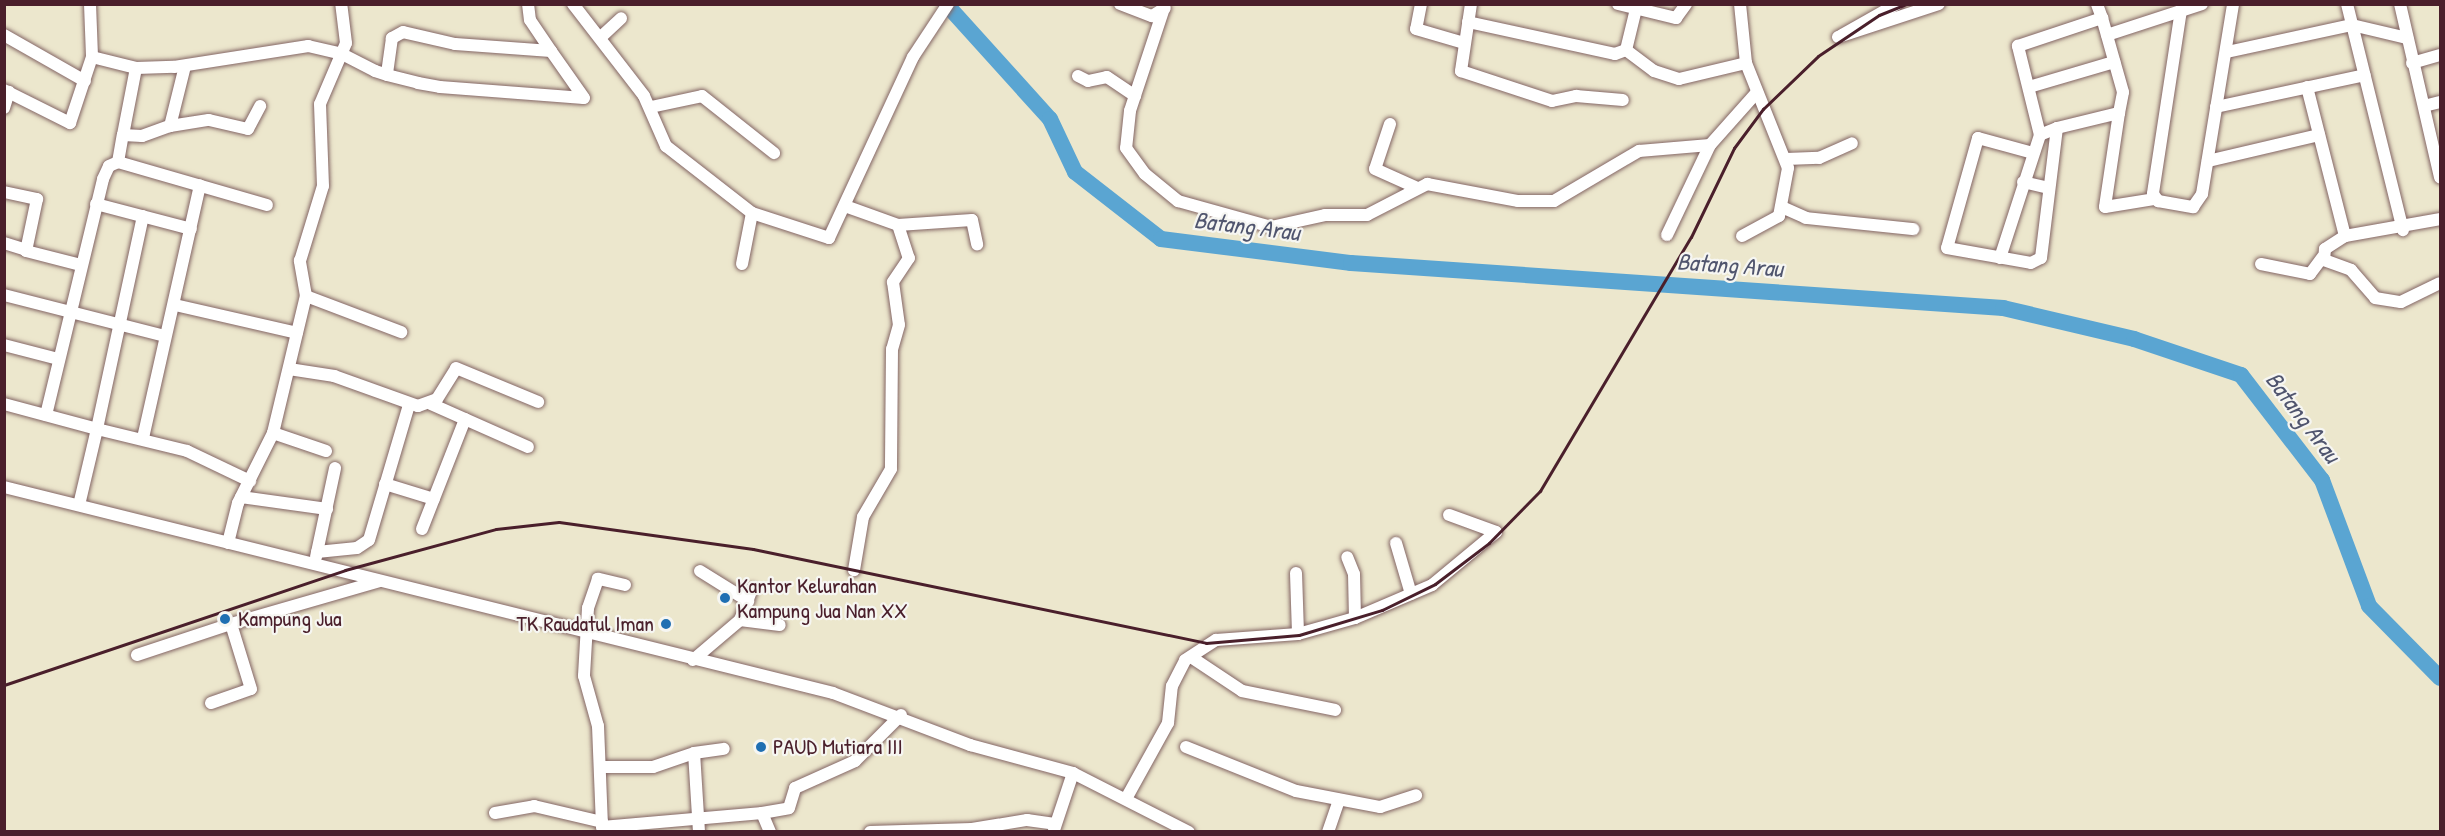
<!DOCTYPE html>
<style>
body{margin:0}
#map{position:relative;width:2445px;height:836px;overflow:hidden;background:#ece7cd;font-family:"Patrick Hand",sans-serif}
div>[style]{position:absolute}
[style*='--x']{left:calc(var(--x)*1px);top:calc(var(--y)*1px);width:calc(var(--w)*1px);rotate:calc(var(--a)*1deg)}
.river>*{height:16px;margin:-8px;padding:0 8px;transform-origin:8px;border-radius:8px;background:#5aa5d2}
.roads{filter:drop-shadow(0 0 2px #836564) drop-shadow(0 0 2px #836564)}
.minor>*{height:12px;margin:-6px;padding:0 6px;transform-origin:6px;border-radius:6px;background:#fff}
.rail>*{height:3px;margin:-1.5px;padding:0 1.5px;transform-origin:1.5px;border-radius:1.5px;background:#4a1f2b}
.dots>*{width:16px;height:16px;translate:-50% -50%;box-sizing:border-box;border:3px solid #f6f6f2;border-radius:50%}
span{translate:-50% -50%;white-space:nowrap;text-align:center;line-height:1.15;-webkit-text-stroke:4.5px #f6f6f2;paint-order:stroke}
.poi-label{font-size:22px;color:#4a1f2b}
.left{translate:0 -50%;text-align:left}
.right{translate:-100% -50%;text-align:right}
.water-label{font-size:24px;color:#50556e;font-style:italic}
.frame{position:absolute;inset:0;border:6px solid #4a1f2b;pointer-events:none}
</style>
<div id="map">
<div class="river">
<div style="--x:946;--y:4;--w:155;--a:47.9"></div>
<div style="--x:1050;--y:119;--w:59;--a:64.7"></div>
<div style="--x:1075;--y:172;--w:109;--a:37.9"></div>
<div style="--x:1161;--y:239;--w:192;--a:7.2"></div>
<div style="--x:1351;--y:263;--w:654;--a:3.95"></div>
<div style="--x:2003;--y:308;--w:135;--a:13.3"></div>
<div style="--x:2134;--y:339;--w:113;--a:18.6"></div>
<div style="--x:2241;--y:375;--w:133;--a:52.4"></div>
<div style="--x:2322;--y:480;--w:134;--a:69.5"></div>
<div style="--x:2369;--y:606;--w:101;--a:45.4"></div>
</div>
<div class="roads">
<div class="minor">
<div style="--x:90;--y:4;--w:53;--a:87.8"></div>
<div style="--x:528;--y:4;--w:16;--a:83"></div>
<div style="--x:530;--y:20;--w:37;--a:56"></div>
<div style="--x:573;--y:4;--w:116;--a:52.3"></div>
<div style="--x:644;--y:96;--w:55;--a:66.3"></div>
<div style="--x:666;--y:146;--w:109;--a:37.9"></div>
<div style="--x:752;--y:213;--w:81;--a:18"></div>
<div style="--x:829;--y:238;--w:200;--a:-65.1"></div>
<div style="--x:913;--y:57;--w:64;--a:-56.6"></div>
<div style="--x:1120;--y:4;--w:34;--a:21"></div>
<div style="--x:1152;--y:16;--w:15;--a:-32"></div>
<div style="--x:1421;--y:4;--w:25;--a:101"></div>
<div style="--x:1416;--y:29;--w:50;--a:16.3"></div>
<div style="--x:1471;--y:4;--w:68;--a:98.5"></div>
<div style="--x:1461;--y:71;--w:96;--a:18.2"></div>
<div style="--x:1552;--y:101;--w:25;--a:-12"></div>
<div style="--x:1576;--y:96;--w:47;--a:4.9"></div>
<div style="--x:1618;--y:4;--w:60;--a:13.6"></div>
<div style="--x:1676;--y:18;--w:17;--a:-54"></div>
<div style="--x:1740;--y:4;--w:59;--a:84.2"></div>
<div style="--x:1746;--y:63;--w:113;--a:68.2"></div>
<div style="--x:1788;--y:168;--w:49;--a:100.6"></div>
<div style="--x:1779;--y:216;--w:42;--a:151.6"></div>
<div style="--x:2347;--y:4;--w:233;--a:76.1"></div>
<div style="--x:2400;--y:4;--w:178;--a:77"></div>
<div style="--x:2181;--y:10;--w:186;--a:98.7"></div>
<div style="--x:2153;--y:194;--w:9;--a:54"></div>
<div style="--x:2158;--y:201;--w:36;--a:10"></div>
<div style="--x:2193;--y:207;--w:16;--a:-55"></div>
<div style="--x:2202;--y:194;--w:193;--a:-80.7"></div>
<div style="--x:1163;--y:11;--w:105;--a:108.3"></div>
<div style="--x:1130;--y:111;--w:37;--a:96"></div>
<div style="--x:1126;--y:148;--w:32;--a:54"></div>
<div style="--x:1145;--y:174;--w:43;--a:39.3"></div>
<div style="--x:1178;--y:201;--w:97;--a:15.6"></div>
<div style="--x:1271;--y:227;--w:55;--a:-12.5"></div>
<div style="--x:1325;--y:215;--w:42;--a:0"></div>
<div style="--x:1367;--y:215;--w:68;--a:-27.3"></div>
<div style="--x:1427;--y:184;--w:93;--a:10.6"></div>
<div style="--x:1518;--y:201;--w:36;--a:0"></div>
<div style="--x:1554;--y:201;--w:99;--a:-30.5"></div>
<div style="--x:1639;--y:151;--w:71;--a:-4.8"></div>
<div style="--x:1710;--y:145;--w:71;--a:-48.4"></div>
<div style="--x:1468;--y:22;--w:150;--a:12.3"></div>
<div style="--x:1615;--y:54;--w:12;--a:-20"></div>
<div style="--x:1626;--y:50;--w:42;--a:-76.3"></div>
<div style="--x:4;--y:35;--w:93;--a:29.6"></div>
<div style="--x:1842;--y:35;--w:63;--a:-29.4"></div>
<div style="--x:2107;--y:35;--w:100;--a:-18.1"></div>
<div style="--x:602;--y:36;--w:26;--a:-43"></div>
<div style="--x:1838;--y:37;--w:106;--a:-18.1"></div>
<div style="--x:1626;--y:50;--w:35;--a:37"></div>
<div style="--x:1654;--y:71;--w:26;--a:18"></div>
<div style="--x:1679;--y:79;--w:69;--a:-13.4"></div>
<div style="--x:2227;--y:52;--w:128;--a:-12.2"></div>
<div style="--x:2352;--y:25;--w:57;--a:13.3"></div>
<div style="--x:2412;--y:63;--w:29;--a:-16"></div>
<div style="--x:185;--y:66;--w:62;--a:104"></div>
<div style="--x:170;--y:126;--w:39;--a:-9"></div>
<div style="--x:209;--y:120;--w:40;--a:13"></div>
<div style="--x:248;--y:129;--w:26;--a:-62"></div>
<div style="--x:136;--y:68;--w:68;--a:101"></div>
<div style="--x:123;--y:135;--w:19;--a:3"></div>
<div style="--x:142;--y:136;--w:30;--a:-20"></div>
<div style="--x:1078;--y:76;--w:11;--a:27"></div>
<div style="--x:1088;--y:81;--w:19;--a:-12"></div>
<div style="--x:1107;--y:77;--w:34;--a:34"></div>
<div style="--x:2029;--y:87;--w:89;--a:-16.4"></div>
<div style="--x:2307;--y:87;--w:154;--a:75.7"></div>
<div style="--x:2345;--y:236;--w:97;--a:-10.1"></div>
<div style="--x:4;--y:90;--w:74;--a:26.6"></div>
<div style="--x:70;--y:123;--w:70;--a:-71.6"></div>
<div style="--x:92;--y:57;--w:45;--a:14"></div>
<div style="--x:136;--y:68;--w:38;--a:-2"></div>
<div style="--x:174;--y:67;--w:136;--a:-8.9"></div>
<div style="--x:308;--y:46;--w:35;--a:13"></div>
<div style="--x:342;--y:54;--w:37;--a:27"></div>
<div style="--x:375;--y:71;--w:13;--a:18"></div>
<div style="--x:387;--y:75;--w:32;--a:14"></div>
<div style="--x:418;--y:83;--w:22;--a:10"></div>
<div style="--x:440;--y:87;--w:144;--a:4.4"></div>
<div style="--x:584;--y:98;--w:57;--a:-125.1"></div>
<div style="--x:551;--y:51;--w:96;--a:-175.8"></div>
<div style="--x:455;--y:44;--w:53;--a:-167"></div>
<div style="--x:403;--y:32;--w:13;--a:151"></div>
<div style="--x:392;--y:38;--w:37;--a:98"></div>
<div style="--x:2424;--y:106;--w:16;--a:-14"></div>
<div style="--x:651;--y:107;--w:52;--a:-12.2"></div>
<div style="--x:702;--y:96;--w:92;--a:38.4"></div>
<div style="--x:2216;--y:107;--w:152;--a:-12.1"></div>
<div style="--x:4;--y:108;--w:17;--a:-73"></div>
<div style="--x:2119;--y:113;--w:95;--a:98.5"></div>
<div style="--x:2105;--y:207;--w:51;--a:-9.1"></div>
<div style="--x:1390;--y:124;--w:47;--a:108.4"></div>
<div style="--x:1375;--y:169;--w:44;--a:24.2"></div>
<div style="--x:2057;--y:128;--w:64;--a:-13.6"></div>
<div style="--x:2119;--y:113;--w:21;--a:-79"></div>
<div style="--x:2123;--y:92;--w:77;--a:-105.8"></div>
<div style="--x:2033;--y:153;--w:57;--a:-164.7"></div>
<div style="--x:1978;--y:138;--w:114;--a:105.7"></div>
<div style="--x:1947;--y:248;--w:85;--a:10.1"></div>
<div style="--x:2031;--y:263;--w:11;--a:-27"></div>
<div style="--x:2041;--y:258;--w:131;--a:-83"></div>
<div style="--x:2057;--y:128;--w:18;--a:158"></div>
<div style="--x:1786;--y:159;--w:33;--a:-2"></div>
<div style="--x:1819;--y:158;--w:36;--a:-24"></div>
<div style="--x:2208;--y:161;--w:114;--a:-13.2"></div>
<div style="--x:118;--y:162;--w:155;--a:16.1"></div>
<div style="--x:118;--y:162;--w:27;--a:-80"></div>
<div style="--x:2023;--y:182;--w:26;--a:13"></div>
<div style="--x:4;--y:192;--w:34;--a:12"></div>
<div style="--x:37;--y:199;--w:53;--a:101.9"></div>
<div style="--x:26;--y:251;--w:57;--a:14.3"></div>
<div style="--x:96;--y:204;--w:98;--a:14.7"></div>
<div style="--x:845;--y:206;--w:56;--a:19.7"></div>
<div style="--x:898;--y:225;--w:35;--a:72"></div>
<div style="--x:909;--y:258;--w:29;--a:124"></div>
<div style="--x:893;--y:282;--w:43;--a:82.1"></div>
<div style="--x:899;--y:325;--w:25;--a:106"></div>
<div style="--x:892;--y:349;--w:120;--a:90.5"></div>
<div style="--x:891;--y:469;--w:56;--a:120.3"></div>
<div style="--x:863;--y:517;--w:54;--a:99.6"></div>
<div style="--x:1784;--y:208;--w:24;--a:24"></div>
<div style="--x:1806;--y:218;--w:108;--a:5.9"></div>
<div style="--x:143;--y:216;--w:218;--a:102.2"></div>
<div style="--x:97;--y:429;--w:93;--a:13.7"></div>
<div style="--x:187;--y:451;--w:70;--a:25.5"></div>
<div style="--x:898;--y:225;--w:74;--a:-3.9"></div>
<div style="--x:972;--y:220;--w:25;--a:78"></div>
<div style="--x:1667;--y:235;--w:100;--a:-64.5"></div>
<div style="--x:2345;--y:236;--w:24;--a:147"></div>
<div style="--x:2325;--y:249;--w:11;--a:95"></div>
<div style="--x:2324;--y:260;--w:29;--a:20"></div>
<div style="--x:2351;--y:270;--w:37;--a:49"></div>
<div style="--x:2375;--y:298;--w:26;--a:9"></div>
<div style="--x:2401;--y:302;--w:43;--a:-26"></div>
<div style="--x:4;--y:243;--w:21;--a:17"></div>
<div style="--x:2000;--y:258;--w:129;--a:-72"></div>
<div style="--x:2040;--y:135;--w:92;--a:-103.9"></div>
<div style="--x:2018;--y:46;--w:89;--a:-18.4"></div>
<div style="--x:2102;--y:18;--w:15;--a:-110"></div>
<div style="--x:742;--y:264;--w:52;--a:-78.9"></div>
<div style="--x:2261;--y:264;--w:50;--a:11.5"></div>
<div style="--x:2310;--y:274;--w:21;--a:-53"></div>
<div style="--x:4;--y:295;--w:166;--a:14.3"></div>
<div style="--x:306;--y:296;--w:102;--a:20.8"></div>
<div style="--x:175;--y:305;--w:125;--a:12.9"></div>
<div style="--x:4;--y:345;--w:56;--a:14.5"></div>
<div style="--x:289;--y:369;--w:46;--a:8.8"></div>
<div style="--x:334;--y:376;--w:89;--a:19.7"></div>
<div style="--x:418;--y:406;--w:20;--a:-20"></div>
<div style="--x:437;--y:399;--w:36;--a:-58"></div>
<div style="--x:456;--y:368;--w:89;--a:22.5"></div>
<div style="--x:4;--y:404;--w:96;--a:15"></div>
<div style="--x:97;--y:429;--w:78;--a:103.3"></div>
<div style="--x:431;--y:404;--w:106;--a:23.9"></div>
<div style="--x:46;--y:415;--w:243;--a:-76.4"></div>
<div style="--x:103;--y:179;--w:14;--a:-65"></div>
<div style="--x:109;--y:166;--w:10;--a:-24"></div>
<div style="--x:273;--y:433;--w:56;--a:18.8"></div>
<div style="--x:143;--y:438;--w:259;--a:-77.3"></div>
<div style="--x:385;--y:484;--w:51;--a:17"></div>
<div style="--x:4;--y:487;--w:854;--a:13.95"></div>
<div style="--x:833;--y:693;--w:147;--a:20.8"></div>
<div style="--x:970;--y:745;--w:107;--a:15.2"></div>
<div style="--x:1073;--y:773;--w:130;--a:27"></div>
<div style="--x:241;--y:497;--w:87;--a:7.9"></div>
<div style="--x:422;--y:529;--w:118;--a:-68.6"></div>
<div style="--x:228;--y:543;--w:41;--a:-76"></div>
<div style="--x:238;--y:503;--w:78;--a:-63.4"></div>
<div style="--x:273;--y:433;--w:141;--a:-76.5"></div>
<div style="--x:306;--y:296;--w:36;--a:-100"></div>
<div style="--x:300;--y:261;--w:78;--a:-73"></div>
<div style="--x:323;--y:186;--w:82;--a:-92.1"></div>
<div style="--x:320;--y:104;--w:66;--a:-66.9"></div>
<div style="--x:346;--y:43;--w:39;--a:-97"></div>
<div style="--x:1396;--y:543;--w:53;--a:73.6"></div>
<div style="--x:317;--y:552;--w:40;--a:-5.7"></div>
<div style="--x:357;--y:548;--w:14;--a:-34"></div>
<div style="--x:369;--y:540;--w:141;--a:-73.5"></div>
<div style="--x:316;--y:557;--w:91;--a:-77.9"></div>
<div style="--x:700;--y:571;--w:57;--a:32"></div>
<div style="--x:1296;--y:573;--w:61;--a:88.1"></div>
<div style="--x:625;--y:585;--w:28;--a:-167"></div>
<div style="--x:598;--y:579;--w:31;--a:109"></div>
<div style="--x:588;--y:608;--w:68;--a:93.4"></div>
<div style="--x:584;--y:676;--w:52;--a:74.4"></div>
<div style="--x:598;--y:726;--w:101;--a:87.7"></div>
<div style="--x:602;--y:827;--w:161;--a:-5"></div>
<div style="--x:762;--y:813;--w:21;--a:67"></div>
<div style="--x:1355;--y:618;--w:84;--a:-23.2"></div>
<div style="--x:1432;--y:585;--w:83;--a:-39.6"></div>
<div style="--x:1496;--y:532;--w:50;--a:-160.1"></div>
<div style="--x:740;--y:620;--w:40;--a:7.1"></div>
<div style="--x:137;--y:655;--w:99;--a:-18.3"></div>
<div style="--x:1191;--y:657;--w:61;--a:33.7"></div>
<div style="--x:1242;--y:691;--w:95;--a:11.5"></div>
<div style="--x:693;--y:660;--w:62;--a:-40.4"></div>
<div style="--x:740;--y:620;--w:33;--a:-69"></div>
<div style="--x:211;--y:703;--w:42;--a:-19.3"></div>
<div style="--x:251;--y:689;--w:68;--a:-107.1"></div>
<div style="--x:231;--y:624;--w:155;--a:-16.1"></div>
<div style="--x:1186;--y:747;--w:118;--a:21.8"></div>
<div style="--x:1296;--y:791;--w:86;--a:10.8"></div>
<div style="--x:1380;--y:807;--w:38;--a:-18"></div>
<div style="--x:602;--y:767;--w:51;--a:0"></div>
<div style="--x:653;--y:767;--w:43;--a:-18.9"></div>
<div style="--x:1127;--y:797;--w:85;--a:-61"></div>
<div style="--x:1168;--y:723;--w:37;--a:-84"></div>
<div style="--x:1172;--y:686;--w:29;--a:-63"></div>
<div style="--x:1185;--y:660;--w:37;--a:-33"></div>
<div style="--x:1216;--y:640;--w:82;--a:-4.2"></div>
<div style="--x:1298;--y:634;--w:59;--a:-15.7"></div>
<div style="--x:1355;--y:618;--w:44;--a:-91.3"></div>
<div style="--x:1354;--y:574;--w:18;--a:-112"></div>
<div style="--x:495;--y:813;--w:40;--a:-10"></div>
<div style="--x:534;--y:806;--w:70;--a:13.2"></div>
<div style="--x:762;--y:813;--w:27;--a:-10"></div>
<div style="--x:789;--y:808;--w:21;--a:-73"></div>
<div style="--x:795;--y:788;--w:66;--a:-24.2"></div>
<div style="--x:855;--y:761;--w:65;--a:-45"></div>
<div style="--x:1054;--y:830;--w:60;--a:-71.6"></div>
<div style="--x:699;--y:832;--w:79;--a:-93.6"></div>
<div style="--x:694;--y:753;--w:30;--a:-8"></div>
<div style="--x:870;--y:832;--w:102;--a:-1.7"></div>
<div style="--x:972;--y:829;--w:56;--a:-9.3"></div>
<div style="--x:1027;--y:820;--w:28;--a:8"></div>
<div style="--x:1328;--y:832;--w:34;--a:-71"></div>
</div>
</div>
<div class="rail">
<div style="--x:4;--y:685;--w:360;--a:-18.6"></div>
<div style="--x:345;--y:570;--w:156;--a:-15.2"></div>
<div style="--x:496;--y:529;--w:63;--a:-6.3"></div>
<div style="--x:559;--y:522;--w:196;--a:7.9"></div>
<div style="--x:753;--y:549;--w:463;--a:11.7"></div>
<div style="--x:1206;--y:643;--w:93;--a:-4.9"></div>
<div style="--x:1299;--y:635;--w:87;--a:-16.8"></div>
<div style="--x:1382;--y:610;--w:59;--a:-26.1"></div>
<div style="--x:1435;--y:584;--w:68;--a:-37.2"></div>
<div style="--x:1489;--y:543;--w:73;--a:-45.6"></div>
<div style="--x:1540;--y:491;--w:295;--a:-59.3"></div>
<div style="--x:1691;--y:237;--w:99;--a:-64.2"></div>
<div style="--x:1734;--y:148;--w:49;--a:-53.4"></div>
<div style="--x:1763;--y:109;--w:76;--a:-43.9"></div>
<div style="--x:1818;--y:56;--w:73;--a:-33.9"></div>
<div style="--x:1879;--y:15;--w:29;--a:-22"></div>
</div>
<div class="dots">
<div style="left:725px;top:598px;background:#1f6fb2"></div>
<div style="left:225px;top:619px;background:#1f6fb2"></div>
<div style="left:666px;top:624px;background:#1f6fb2"></div>
<div style="left:761px;top:747px;background:#1f6fb2"></div>
</div>
<div class="poi-label">
<span class="left" style="left:737px;top:598px">Kantor Kelurahan<br>Kampung Jua Nan XX</span>
<span class="left" style="left:238px;top:619px">Kampung Jua</span>
<span class="right" style="left:654px;top:624px">TK Raudatul Iman</span>
<span class="left" style="left:773px;top:747px">PAUD Mutiara III</span>
</div>
<div class="water-label">
<span style="left:1247px;top:226px;rotate:7deg">Batang Arau</span>
<span style="left:1730px;top:265px;rotate:4deg">Batang Arau</span>
<span style="left:2303px;top:417px;rotate:53deg">Batang Arau</span>
</div>
<div class="frame"></div>
</div>
